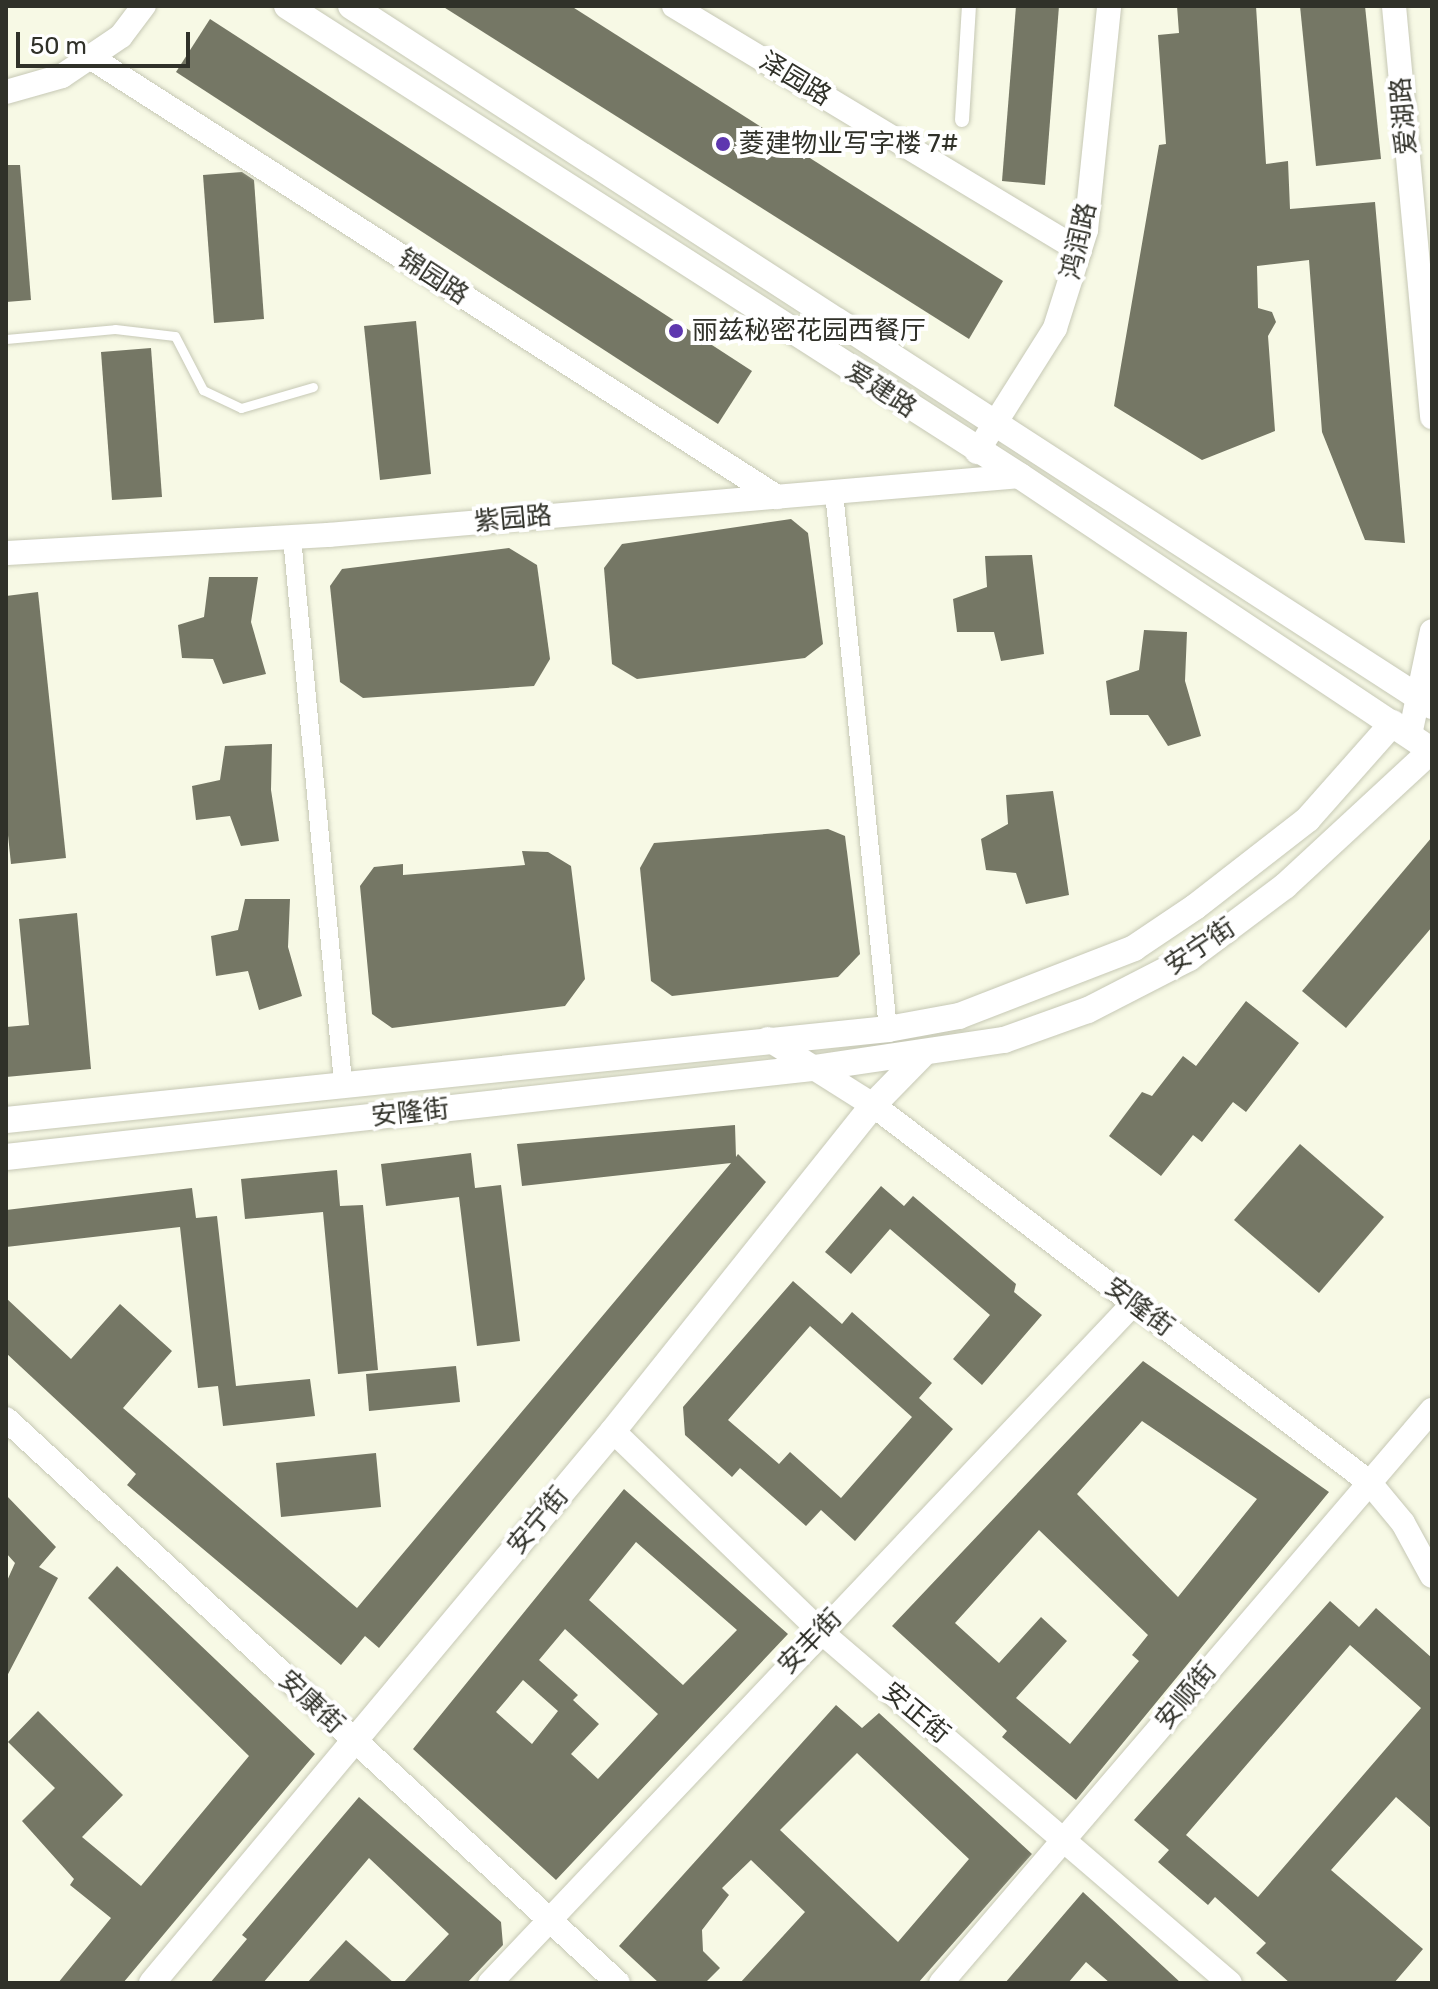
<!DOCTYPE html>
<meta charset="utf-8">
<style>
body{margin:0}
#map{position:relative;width:1438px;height:1989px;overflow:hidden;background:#f7f9e5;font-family:Rubik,"Noto Sans SC",sans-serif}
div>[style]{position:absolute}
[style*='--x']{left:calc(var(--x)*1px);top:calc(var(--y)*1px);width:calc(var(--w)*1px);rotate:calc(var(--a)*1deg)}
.building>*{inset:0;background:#757765}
.roads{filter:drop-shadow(0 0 2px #c6c8b5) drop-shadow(0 0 2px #c6c8b5)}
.service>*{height:9px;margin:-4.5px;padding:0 4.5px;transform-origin:4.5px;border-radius:4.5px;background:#fff}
.pedestrian>*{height:14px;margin:-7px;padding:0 7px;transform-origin:7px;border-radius:7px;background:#fff}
.minor>*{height:18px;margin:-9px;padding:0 9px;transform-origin:9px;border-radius:9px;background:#fff}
.tertiary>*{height:24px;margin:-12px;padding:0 12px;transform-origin:12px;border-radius:12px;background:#fff}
.secondary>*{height:26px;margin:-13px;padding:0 13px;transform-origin:13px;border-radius:13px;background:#fff}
.dots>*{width:22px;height:22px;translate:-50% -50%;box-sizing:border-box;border:4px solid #fff;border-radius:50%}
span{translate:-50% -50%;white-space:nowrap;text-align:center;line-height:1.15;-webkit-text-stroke:8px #fff;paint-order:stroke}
.street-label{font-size:26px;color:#303129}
.poi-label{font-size:26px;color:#303129}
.left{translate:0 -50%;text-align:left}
.frame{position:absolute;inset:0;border:8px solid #303129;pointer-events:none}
.scale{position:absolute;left:16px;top:32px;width:174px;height:36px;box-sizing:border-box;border:4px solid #303129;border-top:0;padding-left:10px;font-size:24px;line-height:28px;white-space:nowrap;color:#303129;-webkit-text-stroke:6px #fff;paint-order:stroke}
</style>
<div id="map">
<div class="building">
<div style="clip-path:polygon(442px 6px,571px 6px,1003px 281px,969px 339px)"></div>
<div style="clip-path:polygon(1016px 6px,1059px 6px,1045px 185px,1002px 181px)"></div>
<div style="clip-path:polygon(1177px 6px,1256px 6px,1266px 164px,1288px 161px,1290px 209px,1375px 202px,1405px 543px,1365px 540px,1322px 432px,1309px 260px,1257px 266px,1258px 308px,1272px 312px,1276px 322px,1268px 336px,1275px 431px,1202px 460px,1114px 406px,1159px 145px,1166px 144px,1158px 35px,1179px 33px)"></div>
<div style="clip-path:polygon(1300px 6px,1365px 6px,1381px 159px,1316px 166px)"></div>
<div style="clip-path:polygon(210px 19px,752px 371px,718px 424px,176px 72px)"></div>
<div style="clip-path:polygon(6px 165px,20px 165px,31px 300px,6px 302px)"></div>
<div style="clip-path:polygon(242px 172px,254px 180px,264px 319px,214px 323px,203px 175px)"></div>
<div style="clip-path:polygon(416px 321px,431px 474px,380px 480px,364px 326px)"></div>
<div style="clip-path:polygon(151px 348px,162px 497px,112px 500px,101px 352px)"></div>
<div style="clip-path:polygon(791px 519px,808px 533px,823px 644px,805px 658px,637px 679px,612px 664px,604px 568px,622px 544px)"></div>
<div style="clip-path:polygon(509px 548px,537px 565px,550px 659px,534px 686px,363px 698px,340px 682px,330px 586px,342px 569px)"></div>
<div style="clip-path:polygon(1032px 555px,1044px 654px,1001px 661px,994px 632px,957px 632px,953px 599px,987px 587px,985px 556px)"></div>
<div style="clip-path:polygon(209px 577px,258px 577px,251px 622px,266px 674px,223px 684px,213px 659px,182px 658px,178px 625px,204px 617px)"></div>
<div style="clip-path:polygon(38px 592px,66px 858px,11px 864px,6px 816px,6px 596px)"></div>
<div style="clip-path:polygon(1144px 630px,1187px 632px,1185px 681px,1201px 736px,1168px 746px,1148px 715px,1110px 715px,1106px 681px,1139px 670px)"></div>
<div style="clip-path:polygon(272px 744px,271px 790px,279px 841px,241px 846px,230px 816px,196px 820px,192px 786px,220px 780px,225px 746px)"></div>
<div style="clip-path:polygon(1053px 791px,1069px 895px,1026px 904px,1016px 873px,986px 870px,981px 839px,1008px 824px,1006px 795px)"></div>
<div style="clip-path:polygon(828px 829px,845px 836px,860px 954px,838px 977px,672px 996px,651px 981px,640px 868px,654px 843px)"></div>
<div style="clip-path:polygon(1432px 837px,1432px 927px,1346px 1028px,1302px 991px)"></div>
<div style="clip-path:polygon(522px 851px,548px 852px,571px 866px,585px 979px,565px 1006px,392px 1028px,372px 1014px,360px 886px,374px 867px,403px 864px,403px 875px,525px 865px)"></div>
<div style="clip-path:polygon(245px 899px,290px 899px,288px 947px,302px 996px,259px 1010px,248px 971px,216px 976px,211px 936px,238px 930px)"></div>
<div style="clip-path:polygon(77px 913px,91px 1069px,6px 1077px,6px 1027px,29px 1025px,19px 919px)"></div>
<div style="clip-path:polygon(1246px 1001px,1299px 1043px,1246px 1112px,1233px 1102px,1202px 1142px,1193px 1135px,1161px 1176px,1109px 1136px,1142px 1092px,1152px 1096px,1183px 1056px,1196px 1066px)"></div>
<div style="clip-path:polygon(735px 1125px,736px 1157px,738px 1154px,766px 1182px,379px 1648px,365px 1636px,341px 1665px,127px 1485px,136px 1474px,6px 1353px,6px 1298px,71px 1359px,120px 1304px,172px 1351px,123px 1408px,357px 1608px,731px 1163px,522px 1186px,517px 1144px)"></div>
<div style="clip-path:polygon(1300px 1144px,1384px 1217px,1319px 1293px,1234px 1220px)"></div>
<div style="clip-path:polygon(471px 1153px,475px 1188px,501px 1185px,520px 1341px,477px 1346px,459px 1197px,386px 1206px,381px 1164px)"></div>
<div style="clip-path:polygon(337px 1170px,340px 1206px,363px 1205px,378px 1370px,338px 1374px,323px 1212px,245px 1219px,241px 1179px)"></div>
<div style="clip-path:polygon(881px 1186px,904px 1206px,913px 1196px,1016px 1284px,1014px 1292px,1042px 1315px,982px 1385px,953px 1359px,990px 1315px,890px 1229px,851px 1274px,825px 1252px)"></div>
<div style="clip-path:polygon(192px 1188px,196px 1218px,217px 1216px,236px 1386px,310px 1379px,315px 1416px,223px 1426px,218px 1386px,198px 1388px,180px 1227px,6px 1247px,6px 1210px)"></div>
<div style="clip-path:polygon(evenodd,793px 1281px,842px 1324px,852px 1312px,932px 1383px,919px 1398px,953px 1429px,855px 1541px,821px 1510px,806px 1526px,740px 1468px,732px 1477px,685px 1435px,683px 1407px,793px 1281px,810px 1326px,912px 1417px,841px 1498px,790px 1452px,779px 1464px,728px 1420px,810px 1326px)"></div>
<div style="clip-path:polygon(evenodd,1143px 1361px,1329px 1492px,1076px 1800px,1002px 1737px,1007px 1731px,892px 1626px,1143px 1361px,1142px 1421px,1257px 1499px,1178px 1597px,1077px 1494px,1142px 1421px,1143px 1361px,1039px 1530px,1148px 1635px,1132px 1655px,1139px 1661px,1070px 1744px,1016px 1698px,1067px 1641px,1041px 1617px,999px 1663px,955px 1623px,1039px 1530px)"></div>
<div style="clip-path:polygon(456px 1366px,460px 1402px,369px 1411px,366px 1374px)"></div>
<div style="clip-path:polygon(376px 1453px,381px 1507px,281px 1517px,276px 1463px)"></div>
<div style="clip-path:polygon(evenodd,624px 1489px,788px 1634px,556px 1880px,413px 1749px,624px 1489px,636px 1542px,737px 1630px,683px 1685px,589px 1600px,636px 1542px,624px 1489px,565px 1629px,658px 1714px,598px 1779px,571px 1754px,599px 1724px,573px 1700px,578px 1695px,539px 1660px,565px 1629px,624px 1489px,523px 1680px,558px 1711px,532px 1744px,496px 1712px,523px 1680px)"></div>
<div style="clip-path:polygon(6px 1495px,56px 1547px,39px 1567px,58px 1578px,6px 1678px,6px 1583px,15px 1563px,6px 1553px)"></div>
<div style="clip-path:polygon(117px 1566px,315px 1754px,123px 1983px,58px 1983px,111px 1918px,70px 1885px,74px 1879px,22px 1821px,55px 1788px,8px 1742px,38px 1711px,123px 1795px,82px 1837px,141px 1886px,249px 1756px,88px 1598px)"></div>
<div style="clip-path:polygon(evenodd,1330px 1601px,1359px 1627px,1376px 1608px,1432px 1658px,1432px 1829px,1396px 1797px,1331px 1870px,1423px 1949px,1394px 1983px,1290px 1983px,1256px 1953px,1266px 1943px,1215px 1897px,1208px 1905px,1158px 1862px,1169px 1850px,1134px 1820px,1330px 1601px,1350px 1645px,1421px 1708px,1258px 1897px,1186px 1835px,1350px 1645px)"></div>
<div style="clip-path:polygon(evenodd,836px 1705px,862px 1728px,879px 1713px,1032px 1854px,918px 1983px,740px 1983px,805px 1912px,751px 1860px,722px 1888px,729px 1895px,702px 1930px,703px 1951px,720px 1968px,705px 1983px,659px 1983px,619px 1946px,836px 1705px,857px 1753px,969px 1859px,898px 1942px,780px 1830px,857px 1753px)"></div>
<div style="clip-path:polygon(359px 1797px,501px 1922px,503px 1945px,467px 1983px,403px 1983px,449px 1934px,369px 1858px,263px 1983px,210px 1983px,247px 1939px,242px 1935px)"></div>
<div style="clip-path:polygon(1083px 1892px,1181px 1983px,1110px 1983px,1086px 1962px,1068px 1983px,1005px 1983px)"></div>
<div style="clip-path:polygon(346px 1940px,394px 1983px,307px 1983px)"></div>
</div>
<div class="roads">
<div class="service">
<div style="--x:6;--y:339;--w:109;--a:-5.2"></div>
<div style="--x:115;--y:329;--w:60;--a:6.7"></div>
<div style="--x:175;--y:336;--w:61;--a:62.6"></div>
<div style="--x:203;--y:390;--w:42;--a:25.3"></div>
<div style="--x:241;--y:408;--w:75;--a:-16.3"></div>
</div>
<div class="pedestrian">
<div style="--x:962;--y:120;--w:114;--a:-86.5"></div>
</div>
<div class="minor">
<div style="--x:834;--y:492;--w:540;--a:84.26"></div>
<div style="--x:292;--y:537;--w:548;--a:84.66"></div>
</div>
<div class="tertiary">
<div style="--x:674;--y:6;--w:474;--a:31.1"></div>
<div style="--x:1394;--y:6;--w:413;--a:84.7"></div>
<div style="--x:90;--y:57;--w:816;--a:32.64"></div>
<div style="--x:6;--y:92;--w:58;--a:-15.9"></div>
<div style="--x:62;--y:76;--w:71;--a:-34.1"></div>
<div style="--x:121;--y:36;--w:38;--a:-53"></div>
<div style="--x:977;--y:452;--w:146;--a:-57.8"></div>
<div style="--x:1055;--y:328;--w:103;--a:-72.4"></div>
<div style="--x:1086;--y:230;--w:225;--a:-84.1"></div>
<div style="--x:6;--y:553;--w:323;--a:-3.2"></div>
<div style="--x:328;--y:535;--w:695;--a:-4.87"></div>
<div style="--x:1410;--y:735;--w:106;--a:-78.1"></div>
<div style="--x:768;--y:1039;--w:124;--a:32.2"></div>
<div style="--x:873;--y:1105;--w:623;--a:37.24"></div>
<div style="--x:1369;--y:1482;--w:53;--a:50.3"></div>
<div style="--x:1403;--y:1523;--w:60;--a:61.3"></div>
<div style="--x:6;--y:1419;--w:832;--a:42.66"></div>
<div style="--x:613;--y:1431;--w:288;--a:44"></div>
<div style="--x:820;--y:1631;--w:540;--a:40.65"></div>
<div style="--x:490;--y:1983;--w:935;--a:-46.56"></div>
<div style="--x:941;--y:1983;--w:755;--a:-49.41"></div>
</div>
<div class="secondary">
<div style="--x:287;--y:6;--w:871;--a:32.67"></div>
<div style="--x:1020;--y:476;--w:495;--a:33.7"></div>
<div style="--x:351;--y:6;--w:1288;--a:32.93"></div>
<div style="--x:6;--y:1120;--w:887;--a:-5.89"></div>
<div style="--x:888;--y:1029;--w:72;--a:-10.4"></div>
<div style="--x:959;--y:1016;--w:188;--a:-21.2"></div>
<div style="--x:1134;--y:948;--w:73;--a:-33.9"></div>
<div style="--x:1195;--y:907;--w:143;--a:-37.9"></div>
<div style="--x:1308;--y:819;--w:128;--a:-48.5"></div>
<div style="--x:6;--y:1157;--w:813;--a:-6.29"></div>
<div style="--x:814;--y:1068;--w:192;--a:-8.4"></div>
<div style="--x:1004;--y:1040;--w:89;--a:-19.7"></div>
<div style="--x:1088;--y:1010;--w:114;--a:-27.2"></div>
<div style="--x:1189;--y:958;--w:120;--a:-36.9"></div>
<div style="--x:1285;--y:886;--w:199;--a:-42.8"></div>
<div style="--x:152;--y:1983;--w:719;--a:-50.13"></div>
<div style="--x:613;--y:1431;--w:417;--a:-51.4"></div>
<div style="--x:873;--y:1105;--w:69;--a:-45.6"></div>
</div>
</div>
<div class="dots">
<div style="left:723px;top:144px;background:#5e37af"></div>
<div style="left:676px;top:331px;background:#5e37af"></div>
</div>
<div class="street-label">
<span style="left:795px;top:79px;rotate:31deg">泽园路</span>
<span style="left:1404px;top:116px;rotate:-95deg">爱湖路</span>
<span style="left:1079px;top:241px;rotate:-77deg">鸿润路</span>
<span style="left:433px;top:277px;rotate:33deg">锦园路</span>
<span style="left:881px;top:390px;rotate:33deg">爱建路</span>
<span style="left:513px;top:519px;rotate:-5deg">紫园路</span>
<span style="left:1200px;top:947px;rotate:-34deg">安宁街</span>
<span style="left:410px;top:1113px;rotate:-6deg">安隆街</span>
<span style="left:1139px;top:1307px;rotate:37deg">安隆街</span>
<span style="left:538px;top:1521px;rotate:-50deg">安宁街</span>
<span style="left:810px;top:1642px;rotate:-46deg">安丰街</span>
<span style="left:1186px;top:1696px;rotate:-50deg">安顺街</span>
<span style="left:311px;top:1702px;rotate:43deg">安康街</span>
<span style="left:916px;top:1713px;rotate:40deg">安正街</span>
</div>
<div class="poi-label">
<span class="left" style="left:739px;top:144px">菱建物业写字楼 7#</span>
<span class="left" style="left:692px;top:331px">丽兹秘密花园西餐厅</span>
</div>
<div class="frame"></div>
<div class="scale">50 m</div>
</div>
